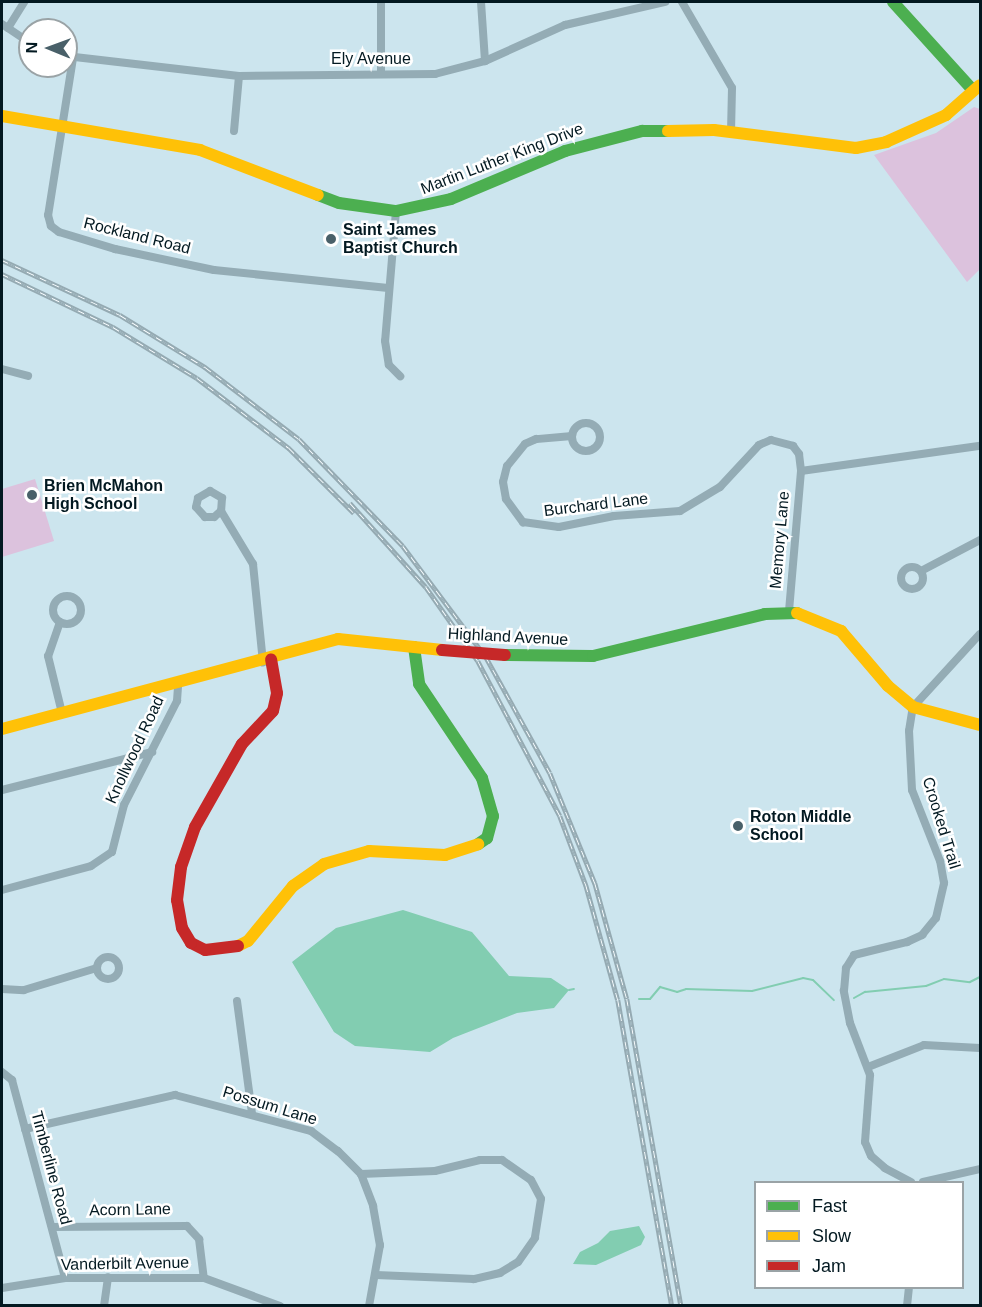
<!DOCTYPE html>
<style>
body{margin:0}
#map{position:relative;width:982px;height:1307px;overflow:hidden;background:#cce5ee;font-family:Helvetica,sans-serif}
div>[style]{position:absolute}
[style*='--x']{left:calc(var(--x)*1px);top:calc(var(--y)*1px);width:calc(var(--w)*1px);rotate:calc(var(--a)*1deg)}
.green>*{inset:0;background:#dcc2dd}
.water>*{inset:0;background:#82cdb1}
.stream>*{height:2px;margin:-1px;padding:0 1px;transform-origin:1px;border-radius:1px;background:#82cdb1}
.street>*{height:8px;margin:-4px;padding:0 4px;transform-origin:4px;border-radius:4px;background:#94acb5}
.street>.ring{margin:-4px;padding:0;box-sizing:content-box;background:none;border:8px solid #94acb5;border-radius:50%}
.fast>*{height:12px;margin:-6px;padding:0 6px;transform-origin:6px;border-radius:6px;background:#4caf50}
.slow>*{height:12px;margin:-6px;padding:0 6px;transform-origin:6px;border-radius:6px;background:#ffc107}
.jam>*{height:12px;margin:-6px;padding:0 6px;transform-origin:6px;border-radius:6px;background:#c62828}
.rail>*{height:4.5px;margin-top:-2.25px;transform-origin:0;background:repeating-linear-gradient(90deg,#fff 0 7px,#95aab2 0 14px);box-sizing:border-box;border-block:2px solid #95aab2}
.jam-bridge>*{height:12px;margin:-6px;padding:0 6px;transform-origin:6px;border-radius:6px;background:#c62828}
.dots>*{width:16px;height:16px;translate:-50% -50%;box-sizing:border-box;border:3px solid #fff;border-radius:50%}
span{translate:-50% -50%;white-space:nowrap;text-align:center;line-height:1.15;-webkit-text-stroke:5px #fff;paint-order:stroke}
.street-label{font-size:16px;color:#031921}
.poi-label{font-size:16px;color:#031921;font-weight:700}
.left{translate:0 -50%;text-align:left}
.frame{position:absolute;inset:0;border:3px solid #031921;pointer-events:none}
.legend{position:absolute;left:754px;top:1181px;width:210px;height:108px;box-sizing:border-box;background:#fff;border:2px solid #9aa3a6;margin:0;padding:8px 10px;list-style:none;font-size:18px;color:#031921}
.legend li{display:flex;align-items:center;gap:12px;height:30px}
.legend b{width:30px;border:2px solid #9aa3a6}
.north{position:absolute;left:18px;top:18px;width:60px;height:60px;box-sizing:border-box;background:#fff;border:2px solid #9aa3a6;border-radius:50%;rotate:271deg;font-size:16px;font-weight:700;line-height:24px;text-align:center;color:#031921}
.north::after{content:'';display:block;margin:auto;width:21px;height:27px;background:#496069;clip-path:polygon(50% 0,100% 100%,50% 72%,0 100%)}
</style>
<div id="map">
<div class="green">
<div style="clip-path:polygon(974px 107px,980px 109px,980px 269px,967px 282px,874px 155px,936px 133px)"></div>
<div style="clip-path:polygon(35px 479px,54px 541px,2px 557px,2px 489px)"></div>
</div>
<div class="water">
<div style="clip-path:polygon(403px 910px,472px 932px,509px 976px,551px 978px,569px 990px,554px 1008px,517px 1013px,453px 1038px,430px 1052px,355px 1046px,334px 1032px,292px 962px,336px 928px)"></div>
<div style="clip-path:polygon(639px 1226px,645px 1237px,641px 1245px,596px 1265px,573px 1264px,580px 1252px,598px 1243px,610px 1231px)"></div>
</div>
<div class="stream">
<div style="--x:569;--y:990;--w:5;--a:-11"></div>
<div style="--x:854;--y:998;--w:13;--a:-29"></div>
<div style="--x:865;--y:992;--w:61;--a:-5.6"></div>
<div style="--x:926;--y:986;--w:19;--a:-21"></div>
<div style="--x:944;--y:979;--w:26;--a:7"></div>
<div style="--x:970;--y:982;--w:11;--a:-27"></div>
<div style="--x:639;--y:999;--w:11;--a:0"></div>
<div style="--x:650;--y:999;--w:16;--a:-50"></div>
<div style="--x:660;--y:987;--w:18;--a:16"></div>
<div style="--x:677;--y:992;--w:9;--a:-18"></div>
<div style="--x:686;--y:989;--w:66;--a:1.7"></div>
<div style="--x:752;--y:991;--w:53;--a:-14.3"></div>
<div style="--x:803;--y:978;--w:10;--a:11"></div>
<div style="--x:813;--y:980;--w:29;--a:44"></div>
</div>
<div class="street">
<div style="--x:381;--y:2;--w:71;--a:90"></div>
<div style="--x:481;--y:2;--w:59;--a:86.1"></div>
<div style="--x:682;--y:2;--w:99;--a:59.8"></div>
<div style="--x:732;--y:88;--w:44;--a:91.3"></div>
<div style="--x:2;--y:24;--w:34;--a:34"></div>
<div style="--x:8;--y:28;--w:31;--a:-58"></div>
<div style="--x:66;--y:56;--w:174;--a:6.6"></div>
<div style="--x:239;--y:76;--w:196;--a:-0.6"></div>
<div style="--x:435;--y:74;--w:52;--a:-14.6"></div>
<div style="--x:485;--y:61;--w:88;--a:-24.2"></div>
<div style="--x:565;--y:25;--w:103;--a:-13"></div>
<div style="--x:73;--y:58;--w:159;--a:99"></div>
<div style="--x:48;--y:215;--w:11;--a:75"></div>
<div style="--x:51;--y:226;--w:10;--a:37"></div>
<div style="--x:59;--y:232;--w:59;--a:16.9"></div>
<div style="--x:115;--y:249;--w:101;--a:12"></div>
<div style="--x:214;--y:270;--w:175;--a:5.9"></div>
<div style="--x:234;--y:131;--w:55;--a:-84.8"></div>
<div style="--x:396;--y:211;--w:130;--a:94.8"></div>
<div style="--x:385;--y:341;--w:24;--a:81"></div>
<div style="--x:389;--y:365;--w:16;--a:45"></div>
<div style="--x:2;--y:369;--w:27;--a:15"></div>
<div class="ring" style="left:572px;top:423px;width:20px;height:20px"></div>
<div style="--x:572;--y:436;--w:36;--a:175"></div>
<div style="--x:536;--y:439;--w:12;--a:156"></div>
<div style="--x:525;--y:444;--w:28;--a:129"></div>
<div style="--x:507;--y:466;--w:16;--a:104"></div>
<div style="--x:503;--y:482;--w:17;--a:80"></div>
<div style="--x:506;--y:499;--w:29;--a:54"></div>
<div style="--x:523;--y:522;--w:36;--a:8"></div>
<div style="--x:559;--y:527;--w:56;--a:-11.3"></div>
<div style="--x:614;--y:516;--w:66;--a:-4.3"></div>
<div style="--x:680;--y:511;--w:47;--a:-31"></div>
<div style="--x:720;--y:487;--w:57;--a:-47.1"></div>
<div style="--x:759;--y:445;--w:13;--a:-23"></div>
<div style="--x:771;--y:440;--w:23;--a:15"></div>
<div style="--x:793;--y:446;--w:10;--a:53"></div>
<div style="--x:799;--y:454;--w:17;--a:83"></div>
<div style="--x:801;--y:471;--w:141;--a:94.9"></div>
<div style="--x:801;--y:471;--w:181;--a:-8"></div>
<div style="--x:221;--y:511;--w:9;--a:139"></div>
<div style="--x:214;--y:517;--w:9;--a:180"></div>
<div style="--x:205;--y:517;--w:13;--a:-132"></div>
<div style="--x:196;--y:507;--w:9;--a:-77"></div>
<div style="--x:198;--y:498;--w:14;--a:-30"></div>
<div style="--x:210;--y:491;--w:14;--a:30"></div>
<div style="--x:222;--y:498;--w:13;--a:94"></div>
<div style="--x:221;--y:511;--w:62;--a:58.9"></div>
<div style="--x:253;--y:564;--w:99;--a:84.2"></div>
<div class="ring" style="left:901px;top:567px;width:14px;height:14px"></div>
<div style="--x:921;--y:571;--w:67;--a:-27.7"></div>
<div class="ring" style="left:53px;top:596px;width:20px;height:20px"></div>
<div style="--x:60;--y:622;--w:36;--a:109"></div>
<div style="--x:48;--y:656;--w:59;--a:76.2"></div>
<div style="--x:2;--y:790;--w:155;--a:-14.2"></div>
<div style="--x:2;--y:890;--w:92;--a:-15.1"></div>
<div style="--x:91;--y:866;--w:25;--a:-34"></div>
<div style="--x:112;--y:852;--w:49;--a:-75.7"></div>
<div style="--x:124;--y:805;--w:117;--a:-63"></div>
<div style="--x:177;--y:701;--w:16;--a:-86"></div>
<div class="ring" style="left:97px;top:957px;width:14px;height:14px"></div>
<div style="--x:2;--y:989;--w:22;--a:3"></div>
<div style="--x:24;--y:990;--w:76;--a:-16.8"></div>
<div style="--x:237;--y:1001;--w:114;--a:82.4"></div>
<div style="--x:868;--y:1067;--w:60;--a:-21.4"></div>
<div style="--x:924;--y:1045;--w:56;--a:3.1"></div>
<div style="--x:2;--y:1072;--w:13;--a:39"></div>
<div style="--x:12;--y:1080;--w:205;--a:75"></div>
<div style="--x:25;--y:1129;--w:154;--a:-12.8"></div>
<div style="--x:175;--y:1095;--w:141;--a:14.8"></div>
<div style="--x:311;--y:1131;--w:34;--a:37"></div>
<div style="--x:338;--y:1151;--w:33;--a:45"></div>
<div style="--x:361;--y:1174;--w:34;--a:69"></div>
<div style="--x:373;--y:1206;--w:40;--a:80"></div>
<div style="--x:380;--y:1245;--w:62;--a:100.2"></div>
<div style="--x:361;--y:1174;--w:74;--a:-2.3"></div>
<div style="--x:435;--y:1171;--w:46;--a:-13.7"></div>
<div style="--x:480;--y:1160;--w:22;--a:0"></div>
<div style="--x:502;--y:1160;--w:35;--a:35"></div>
<div style="--x:531;--y:1180;--w:21;--a:62"></div>
<div style="--x:541;--y:1199;--w:39;--a:99"></div>
<div style="--x:535;--y:1238;--w:29;--a:125"></div>
<div style="--x:518;--y:1262;--w:21;--a:149"></div>
<div style="--x:500;--y:1273;--w:27;--a:167"></div>
<div style="--x:474;--y:1279;--w:98;--a:-177.7"></div>
<div style="--x:911;--y:1182;--w:30;--a:-152"></div>
<div style="--x:885;--y:1168;--w:18;--a:-139"></div>
<div style="--x:871;--y:1156;--w:15;--a:-113"></div>
<div style="--x:865;--y:1142;--w:67;--a:-85.7"></div>
<div style="--x:870;--y:1075;--w:56;--a:-111"></div>
<div style="--x:850;--y:1023;--w:33;--a:-101"></div>
<div style="--x:844;--y:991;--w:23;--a:-85"></div>
<div style="--x:846;--y:968;--w:15;--a:-58"></div>
<div style="--x:854;--y:955;--w:55;--a:-13.8"></div>
<div style="--x:907;--y:942;--w:17;--a:-25"></div>
<div style="--x:922;--y:935;--w:22;--a:-51"></div>
<div style="--x:936;--y:918;--w:36;--a:-77"></div>
<div style="--x:944;--y:883;--w:22;--a:-100"></div>
<div style="--x:940;--y:861;--w:76;--a:-111.5"></div>
<div style="--x:912;--y:790;--w:59;--a:-92.9"></div>
<div style="--x:909;--y:731;--w:24;--a:-81"></div>
<div style="--x:913;--y:707;--w:99;--a:-47.5"></div>
<div style="--x:923;--y:1182;--w:58;--a:-12.8"></div>
<div style="--x:52;--y:1227;--w:135;--a:-0.4"></div>
<div style="--x:187;--y:1226;--w:18;--a:47"></div>
<div style="--x:199;--y:1239;--w:39;--a:83"></div>
<div style="--x:2;--y:1288;--w:64;--a:-9"></div>
<div style="--x:65;--y:1278;--w:139;--a:0"></div>
<div style="--x:204;--y:1278;--w:81;--a:20.2"></div>
<div style="--x:104;--y:1306;--w:29;--a:-82"></div>
<div style="--x:907;--y:1306;--w:18;--a:-84"></div>
</div>
<div class="fast">
<div style="--x:893;--y:2;--w:118;--a:47.8"></div>
<div style="--x:318;--y:195;--w:22;--a:21"></div>
<div style="--x:339;--y:203;--w:58;--a:8"></div>
<div style="--x:396;--y:211;--w:56;--a:-12.3"></div>
<div style="--x:451;--y:199;--w:124;--a:-22.8"></div>
<div style="--x:565;--y:151;--w:80;--a:-14.6"></div>
<div style="--x:642;--y:131;--w:26;--a:0"></div>
<div style="--x:414;--y:647;--w:37;--a:82"></div>
<div style="--x:419;--y:684;--w:113;--a:56.2"></div>
<div style="--x:482;--y:778;--w:40;--a:74"></div>
<div style="--x:493;--y:816;--w:23;--a:105"></div>
<div style="--x:487;--y:838;--w:11;--a:146"></div>
<div style="--x:505;--y:655;--w:88;--a:0.7"></div>
<div style="--x:593;--y:656;--w:177;--a:-13.7"></div>
<div style="--x:765;--y:614;--w:32;--a:-2"></div>
</div>
<div class="slow">
<div style="--x:2;--y:116;--w:201;--a:9.7"></div>
<div style="--x:200;--y:150;--w:126;--a:20.9"></div>
<div style="--x:668;--y:131;--w:46;--a:-1.2"></div>
<div style="--x:714;--y:130;--w:143;--a:7.2"></div>
<div style="--x:856;--y:148;--w:31;--a:-11"></div>
<div style="--x:886;--y:142;--w:66;--a:-24.2"></div>
<div style="--x:946;--y:115;--w:45;--a:-41.4"></div>
<div style="--x:797;--y:613;--w:48;--a:22.2"></div>
<div style="--x:841;--y:631;--w:72;--a:49.5"></div>
<div style="--x:888;--y:686;--w:33;--a:40"></div>
<div style="--x:913;--y:707;--w:69;--a:15"></div>
<div style="--x:2;--y:729;--w:348;--a:-15"></div>
<div style="--x:338;--y:639;--w:105;--a:6"></div>
<div style="--x:238;--y:946;--w:11;--a:-27"></div>
<div style="--x:248;--y:941;--w:71;--a:-50.7"></div>
<div style="--x:293;--y:886;--w:38;--a:-35"></div>
<div style="--x:324;--y:864;--w:47;--a:-16.1"></div>
<div style="--x:369;--y:851;--w:76;--a:3"></div>
<div style="--x:445;--y:855;--w:35;--a:-18"></div>
</div>
<div class="jam">
<div style="--x:238;--y:946;--w:33;--a:173"></div>
<div style="--x:205;--y:950;--w:16;--a:-153"></div>
<div style="--x:191;--y:943;--w:17;--a:-121"></div>
<div style="--x:182;--y:928;--w:28;--a:-100"></div>
<div style="--x:177;--y:900;--w:33;--a:-83"></div>
<div style="--x:181;--y:867;--w:42;--a:-70.7"></div>
<div style="--x:195;--y:827;--w:95;--a:-60.5"></div>
<div style="--x:242;--y:744;--w:45;--a:-46.8"></div>
<div style="--x:273;--y:711;--w:18;--a:-77"></div>
<div style="--x:277;--y:693;--w:34;--a:-100"></div>
</div>
<div class="rail">
<div style="--x:2;--y:260;--w:130;--a:25"></div>
<div style="--x:120;--y:315;--w:100;--a:31.5"></div>
<div style="--x:205;--y:367;--w:118;--a:37.5"></div>
<div style="--x:299;--y:439;--w:149;--a:45.8"></div>
<div style="--x:403;--y:546;--w:139;--a:53.2"></div>
<div style="--x:486;--y:657;--w:132;--a:61.1"></div>
<div style="--x:550;--y:773;--w:119;--a:67.8"></div>
<div style="--x:595;--y:883;--w:120;--a:74.6"></div>
<div style="--x:627;--y:999;--w:312;--a:80"></div>
<div style="--x:2;--y:274;--w:123;--a:25.5"></div>
<div style="--x:113;--y:327;--w:98;--a:31.3"></div>
<div style="--x:197;--y:378;--w:116;--a:37.3"></div>
<div style="--x:289;--y:448;--w:92;--a:45"></div>
<div style="--x:350;--y:503;--w:113;--a:47.9"></div>
<div style="--x:426;--y:587;--w:90;--a:54.9"></div>
<div style="--x:478;--y:661;--w:175;--a:62.1"></div>
<div style="--x:560;--y:816;--w:74;--a:69.4"></div>
<div style="--x:586;--y:885;--w:119;--a:74.5"></div>
<div style="--x:618;--y:1000;--w:311;--a:80"></div>
</div>
<div class="jam-bridge">
<div style="--x:442;--y:650;--w:63;--a:4.5"></div>
</div>
<div class="dots">
<div style="left:331px;top:239px;background:#496069"></div>
<div style="left:32px;top:495px;background:#496069"></div>
<div style="left:738px;top:826px;background:#496069"></div>
</div>
<div class="street-label">
<span style="left:371px;top:59px">Ely Avenue</span>
<span style="left:502px;top:159px;rotate:-21deg">Martin Luther King Drive</span>
<span style="left:137px;top:236px;rotate:14deg">Rockland Road</span>
<span style="left:596px;top:505px;rotate:-7deg">Burchard Lane</span>
<span style="left:780px;top:540px;rotate:-85deg">Memory Lane</span>
<span style="left:508px;top:637px;rotate:3deg">Highland Avenue</span>
<span style="left:135px;top:750px;rotate:-65deg">Knollwood Road</span>
<span style="left:941px;top:823px;rotate:73deg">Crooked Trail</span>
<span style="left:270px;top:1106px;rotate:17deg">Possum Lane</span>
<span style="left:51px;top:1168px;rotate:75deg">Timberline Road</span>
<span style="left:130px;top:1210px;rotate:-1deg">Acorn Lane</span>
<span style="left:125px;top:1264px;rotate:-1deg">Vanderbilt Avenue</span>
</div>
<div class="poi-label">
<span class="left" style="left:343px;top:239px">Saint James<br>Baptist Church</span>
<span class="left" style="left:44px;top:495px">Brien McMahon<br>High School</span>
<span class="left" style="left:750px;top:826px">Roton Middle<br>School</span>
</div>
<div class="frame"></div>
<ul class="legend">
<li><b style="height:8px;background:#4caf50"></b>Fast</li>
<li><b style="height:8px;background:#ffc107"></b>Slow</li>
<li><b style="height:8px;background:#c62828"></b>Jam</li>
</ul>
<div class="north">N</div>
</div>
